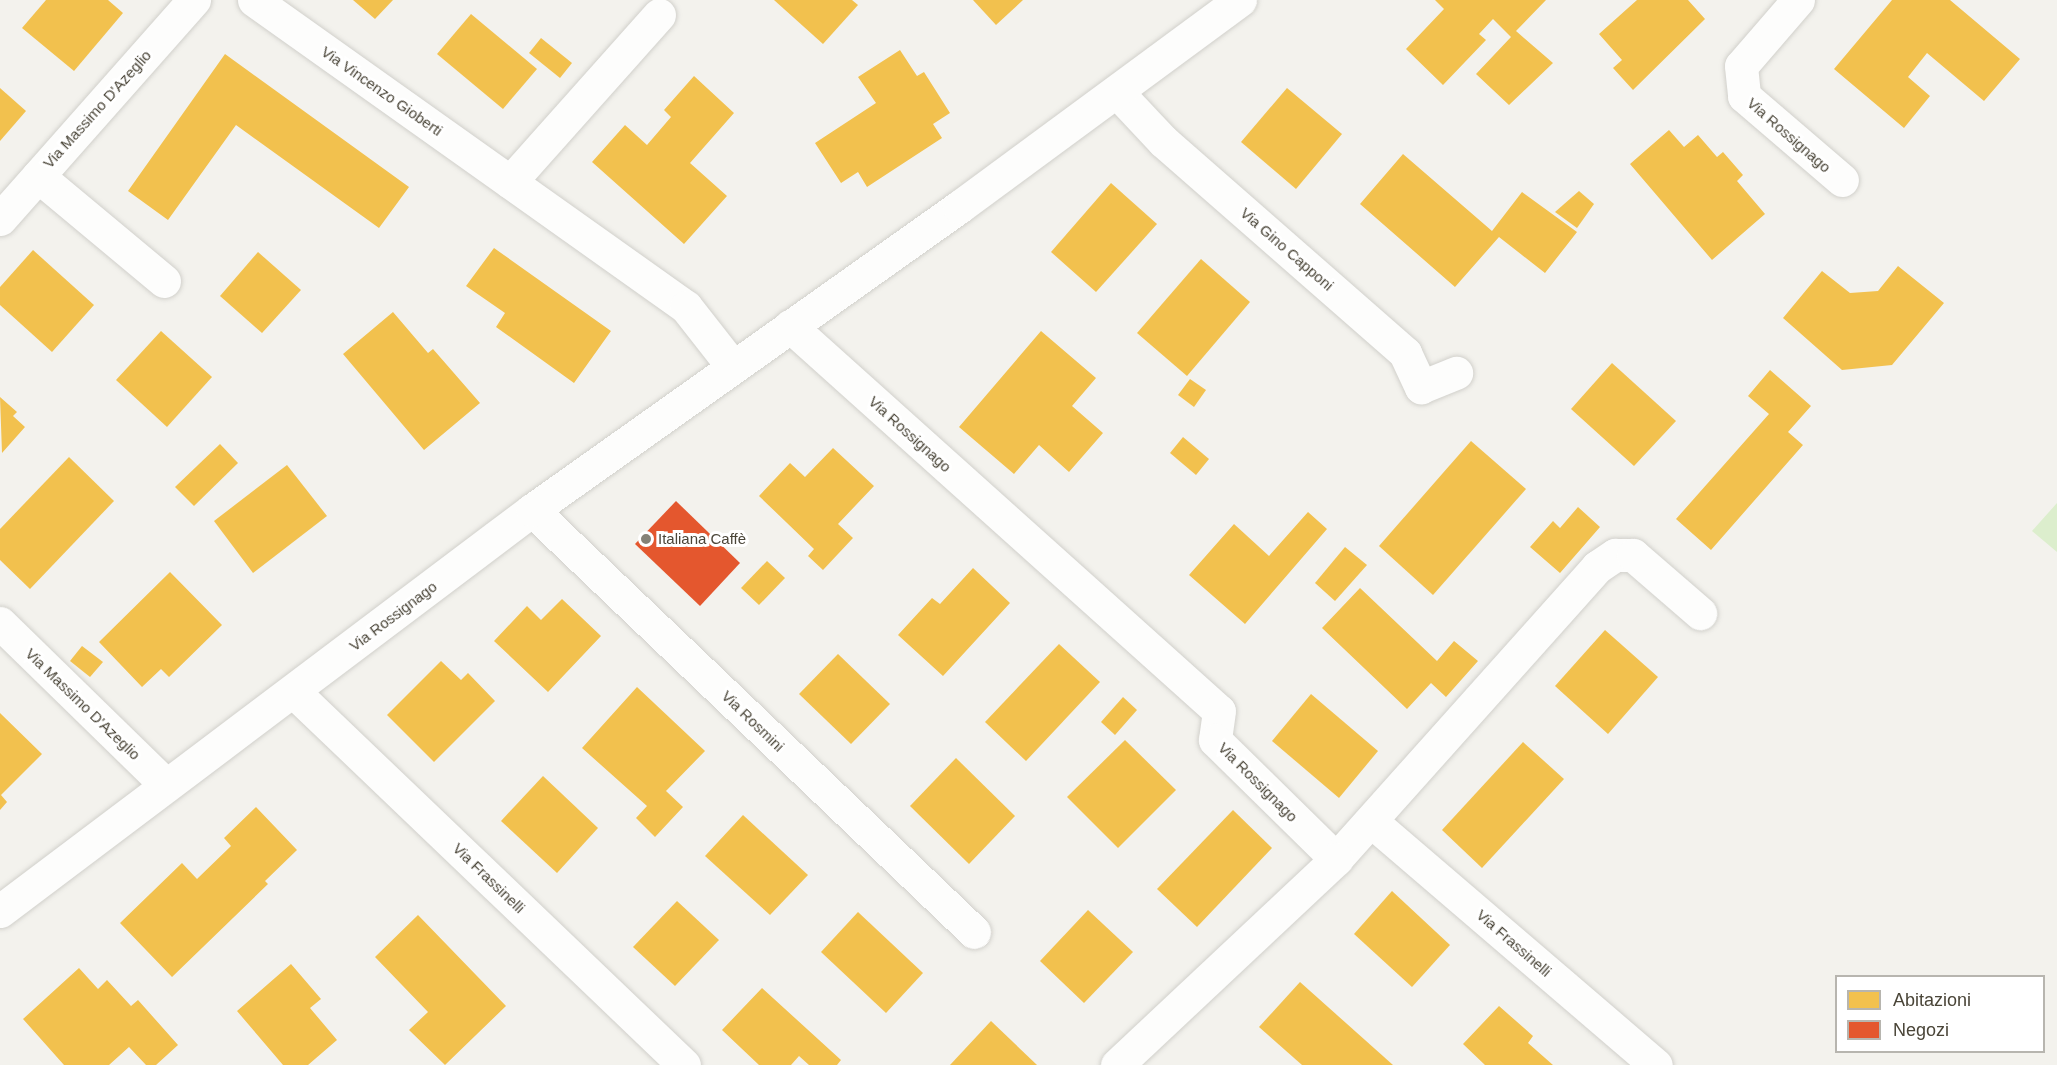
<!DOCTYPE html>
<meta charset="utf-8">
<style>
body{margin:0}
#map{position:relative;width:2057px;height:1065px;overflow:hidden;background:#f3f2ed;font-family:Arial,sans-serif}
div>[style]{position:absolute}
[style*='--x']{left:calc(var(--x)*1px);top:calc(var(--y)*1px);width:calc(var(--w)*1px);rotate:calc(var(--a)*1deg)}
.green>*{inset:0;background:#dceecd}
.homes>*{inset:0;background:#f2c14e}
.shops>*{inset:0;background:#e4572e}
.roads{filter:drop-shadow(0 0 2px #d1d0cb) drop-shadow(0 0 2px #d1d0cb)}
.minor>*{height:33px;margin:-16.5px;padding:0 16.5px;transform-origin:16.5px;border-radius:16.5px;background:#fdfdfc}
.dots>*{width:16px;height:16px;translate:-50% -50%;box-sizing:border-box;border:3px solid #fff;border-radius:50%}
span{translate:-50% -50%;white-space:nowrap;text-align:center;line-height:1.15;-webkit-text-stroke:6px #fff;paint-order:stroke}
.street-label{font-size:15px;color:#4a4538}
.poi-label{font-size:15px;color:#4a4538}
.left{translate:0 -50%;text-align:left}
.legend{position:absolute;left:1835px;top:975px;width:210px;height:78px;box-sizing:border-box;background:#fff;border:2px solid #b7b5af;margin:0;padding:8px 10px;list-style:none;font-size:18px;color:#4a4538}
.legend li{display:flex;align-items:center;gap:12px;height:30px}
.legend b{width:30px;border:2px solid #b7b5af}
</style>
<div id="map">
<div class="green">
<div style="clip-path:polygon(2057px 503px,2057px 552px,2032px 531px)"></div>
</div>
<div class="homes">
<div style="clip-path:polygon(46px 0,108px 0,123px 13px,74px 71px,22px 28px)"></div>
<div style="clip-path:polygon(353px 0,393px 0,375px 19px)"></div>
<div style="clip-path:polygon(774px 0,852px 0,858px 5px,823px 44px)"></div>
<div style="clip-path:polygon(973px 0,1023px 0,996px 25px)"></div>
<div style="clip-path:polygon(1435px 0,1546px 0,1516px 31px,1553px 63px,1509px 105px,1476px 74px,1511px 37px,1493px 19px,1479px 34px,1486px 40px,1443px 85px,1406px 49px,1444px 9px)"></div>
<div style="clip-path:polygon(1637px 0,1688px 0,1705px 19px,1633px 90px,1613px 68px,1622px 60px,1599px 34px)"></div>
<div style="clip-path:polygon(1892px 0,1950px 0,2020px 59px,1984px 101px,1927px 53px,1908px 77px,1930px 96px,1904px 128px,1834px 69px)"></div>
<div style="clip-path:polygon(471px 14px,537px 69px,503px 109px,437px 54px)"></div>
<div style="clip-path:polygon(541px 38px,572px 63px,560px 78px,529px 53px)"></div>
<div style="clip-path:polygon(900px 50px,917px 76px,924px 72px,950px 113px,933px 124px,942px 138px,867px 187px,858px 172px,841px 183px,815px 143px,876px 103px,858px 77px)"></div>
<div style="clip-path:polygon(225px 54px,409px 187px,379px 228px,236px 125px,168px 220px,128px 191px)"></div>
<div style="clip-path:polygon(694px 76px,734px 113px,690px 163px,727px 196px,684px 244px,592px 162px,625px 125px,647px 145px,671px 117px,664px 110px)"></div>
<div style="clip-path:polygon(0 88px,26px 111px,0 141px)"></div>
<div style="clip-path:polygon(1287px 88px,1342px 134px,1296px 189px,1241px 142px)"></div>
<div style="clip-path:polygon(1669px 130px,1684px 147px,1698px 135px,1717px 157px,1723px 152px,1743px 175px,1737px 181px,1765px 214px,1712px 260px,1630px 164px)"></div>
<div style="clip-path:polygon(1403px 154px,1492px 231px,1522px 192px,1577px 232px,1545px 273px,1499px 237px,1455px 287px,1360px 204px)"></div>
<div style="clip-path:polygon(1111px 183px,1157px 224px,1096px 292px,1051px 252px)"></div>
<div style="clip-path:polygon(1579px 191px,1594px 204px,1577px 228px,1555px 212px)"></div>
<div style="clip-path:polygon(494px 248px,611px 331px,574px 383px,496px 327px,505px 313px,466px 286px)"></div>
<div style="clip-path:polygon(33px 250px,94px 305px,52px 352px,0 305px,0 287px)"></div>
<div style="clip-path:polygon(258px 252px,301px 290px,262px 333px,220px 296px)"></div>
<div style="clip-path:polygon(1201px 259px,1250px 302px,1187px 376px,1137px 333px)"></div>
<div style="clip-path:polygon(1898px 266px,1944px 303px,1892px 365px,1842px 370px,1783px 318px,1822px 271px,1850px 293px,1878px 291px)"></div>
<div style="clip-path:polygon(393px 312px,428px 353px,433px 349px,480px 403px,424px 450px,343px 354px)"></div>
<div style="clip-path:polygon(161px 331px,212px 377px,167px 427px,116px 380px)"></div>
<div style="clip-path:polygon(1041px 331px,1096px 378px,1072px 406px,1103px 433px,1069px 472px,1039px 445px,1014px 474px,959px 427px)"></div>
<div style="clip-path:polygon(1612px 363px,1676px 421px,1634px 466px,1571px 409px)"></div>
<div style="clip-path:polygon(1770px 370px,1811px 406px,1788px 432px,1803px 445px,1711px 550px,1676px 519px,1769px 414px,1748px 396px)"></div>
<div style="clip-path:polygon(1190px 379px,1206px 390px,1194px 407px,1178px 395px)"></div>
<div style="clip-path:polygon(0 397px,17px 412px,13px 416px,25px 427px,2px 453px)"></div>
<div style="clip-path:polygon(1183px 437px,1209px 459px,1196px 475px,1170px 453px)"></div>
<div style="clip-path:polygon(1471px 441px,1526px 489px,1433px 595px,1379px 546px)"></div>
<div style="clip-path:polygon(220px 444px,238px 463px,194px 506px,175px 487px)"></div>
<div style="clip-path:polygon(833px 448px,874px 486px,838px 524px,853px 538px,823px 570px,808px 556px,814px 549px,759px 496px,790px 463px,805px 477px)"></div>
<div style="clip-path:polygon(69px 457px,114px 501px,30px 589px,0 560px,0 529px)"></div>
<div style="clip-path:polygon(287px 465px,327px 516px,253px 573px,214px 521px)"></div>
<div style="clip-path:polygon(1578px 507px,1600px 527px,1560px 573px,1530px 547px,1553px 521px,1560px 528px)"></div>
<div style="clip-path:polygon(1308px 512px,1327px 529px,1245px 624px,1189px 575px,1234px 524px,1269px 556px)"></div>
<div style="clip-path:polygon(1345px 547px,1367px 565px,1335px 601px,1315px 583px)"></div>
<div style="clip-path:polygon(767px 561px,785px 578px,759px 605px,741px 588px)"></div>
<div style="clip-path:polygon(973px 568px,1010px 603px,943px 676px,898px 635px,932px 598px,940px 604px)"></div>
<div style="clip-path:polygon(170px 572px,222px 625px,169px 677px,161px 669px,142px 687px,99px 642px)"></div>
<div style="clip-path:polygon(1360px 588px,1437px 661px,1454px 641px,1478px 661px,1446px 697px,1431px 683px,1407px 709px,1322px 628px)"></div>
<div style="clip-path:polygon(562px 599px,601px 636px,548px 692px,494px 641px,527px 606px,541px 620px)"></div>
<div style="clip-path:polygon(1605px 630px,1658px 677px,1608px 734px,1555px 686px)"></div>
<div style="clip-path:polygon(1059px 644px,1100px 682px,1026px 761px,985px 722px)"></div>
<div style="clip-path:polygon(82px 646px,103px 662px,90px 677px,70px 661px)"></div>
<div style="clip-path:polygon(838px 654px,890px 704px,851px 744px,799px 694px)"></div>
<div style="clip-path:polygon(441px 661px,461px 680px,468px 673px,495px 701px,434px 762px,387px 715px)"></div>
<div style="clip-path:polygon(637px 687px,705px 751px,666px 791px,683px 807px,655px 837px,636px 818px,647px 806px,582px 748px)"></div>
<div style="clip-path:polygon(1311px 694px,1378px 751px,1339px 798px,1272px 741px)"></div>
<div style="clip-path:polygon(1123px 697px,1137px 710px,1115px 735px,1101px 722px)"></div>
<div style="clip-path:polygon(0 713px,42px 754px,1px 795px,7px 802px,0 810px)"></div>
<div style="clip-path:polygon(1125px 740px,1176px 790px,1118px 848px,1067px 797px)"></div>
<div style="clip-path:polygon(1523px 742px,1564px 779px,1482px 868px,1442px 830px)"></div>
<div style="clip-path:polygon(956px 758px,1015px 816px,969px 864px,910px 806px)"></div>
<div style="clip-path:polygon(543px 776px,598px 828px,557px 873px,501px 821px)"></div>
<div style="clip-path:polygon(256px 807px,297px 850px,265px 881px,268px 884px,172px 977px,120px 923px,182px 863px,197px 879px,231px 846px,224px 838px)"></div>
<div style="clip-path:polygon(1233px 810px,1272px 848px,1197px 927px,1157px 889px)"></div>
<div style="clip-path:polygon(743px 815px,808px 875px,770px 915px,705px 856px)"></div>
<div style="clip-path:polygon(1392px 891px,1450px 945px,1412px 987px,1354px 934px)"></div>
<div style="clip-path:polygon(677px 901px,719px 940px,675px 986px,633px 947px)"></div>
<div style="clip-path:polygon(1088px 910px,1133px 952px,1084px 1003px,1040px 961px)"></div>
<div style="clip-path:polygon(858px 912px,923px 973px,886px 1013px,821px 952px)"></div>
<div style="clip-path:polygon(418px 915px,506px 1006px,445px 1065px,409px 1030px,428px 1012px,375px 957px)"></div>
<div style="clip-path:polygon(291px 964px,321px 999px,310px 1008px,337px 1040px,308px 1065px,283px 1065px,237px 1011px)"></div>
<div style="clip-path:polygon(79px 968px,98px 989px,107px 980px,131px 1006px,138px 1000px,178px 1045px,156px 1065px,146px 1065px,129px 1047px,109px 1065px,64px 1065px,23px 1019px)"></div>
<div style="clip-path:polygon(1300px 982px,1393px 1065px,1302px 1065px,1259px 1027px)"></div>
<div style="clip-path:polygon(762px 988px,841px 1060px,837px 1065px,809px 1065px,799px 1056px,791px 1065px,759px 1065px,722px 1030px)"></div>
<div style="clip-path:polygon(1499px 1006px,1533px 1036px,1528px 1043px,1553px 1065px,1485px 1065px,1463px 1044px)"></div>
<div style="clip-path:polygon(991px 1021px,1037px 1065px,950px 1065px)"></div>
</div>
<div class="shops">
<div style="clip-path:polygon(676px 501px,740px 563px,700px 606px,635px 544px)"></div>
</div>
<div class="roads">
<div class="minor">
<div style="--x:254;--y:0;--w:530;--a:35.4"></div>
<div style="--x:686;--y:307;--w:76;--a:51.9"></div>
<div style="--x:1798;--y:0;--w:87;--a:130.8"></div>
<div style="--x:1741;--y:66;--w:30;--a:84"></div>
<div style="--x:1744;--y:96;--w:129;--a:40.6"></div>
<div style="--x:1117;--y:92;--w:67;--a:46.8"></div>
<div style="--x:1163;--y:141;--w:322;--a:41.2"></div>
<div style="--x:1405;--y:353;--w:38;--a:65"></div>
<div style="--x:1421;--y:387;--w:38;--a:-22"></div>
<div style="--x:38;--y:176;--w:164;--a:39.8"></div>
<div style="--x:510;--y:182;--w:224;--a:-48.3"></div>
<div style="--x:0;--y:219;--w:293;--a:-48.5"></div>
<div style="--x:790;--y:326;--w:576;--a:41.91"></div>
<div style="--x:1219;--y:711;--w:29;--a:98"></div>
<div style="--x:1215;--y:740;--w:170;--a:44.5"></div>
<div style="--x:1336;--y:859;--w:392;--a:-48.2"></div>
<div style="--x:1597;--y:567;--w:22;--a:-34"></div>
<div style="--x:1615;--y:555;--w:18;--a:0"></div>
<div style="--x:1633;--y:555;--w:89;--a:40.9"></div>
<div style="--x:532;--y:510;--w:611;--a:43.67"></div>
<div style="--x:0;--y:623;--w:232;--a:44.3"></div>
<div style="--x:293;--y:691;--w:541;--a:43.73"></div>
<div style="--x:1371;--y:821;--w:375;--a:40.6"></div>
<div style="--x:0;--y:911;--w:666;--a:-37.01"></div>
<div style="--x:532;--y:510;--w:524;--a:-35.36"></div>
<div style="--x:959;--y:207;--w:349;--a:-36.4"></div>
<div style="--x:1117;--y:1065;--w:301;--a:-43.2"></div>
</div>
</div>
<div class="dots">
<div style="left:646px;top:539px;background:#858277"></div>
</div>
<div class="street-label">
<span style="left:382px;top:91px;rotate:35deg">Via Vincenzo Gioberti</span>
<span style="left:97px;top:109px;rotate:-48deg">Via Massimo D'Azeglio</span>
<span style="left:1789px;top:135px;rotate:41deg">Via Rossignago</span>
<span style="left:1287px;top:249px;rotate:41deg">Via Gino Capponi</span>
<span style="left:910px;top:434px;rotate:42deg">Via Rossignago</span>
<span style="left:393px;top:616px;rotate:-37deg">Via Rossignago</span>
<span style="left:83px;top:704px;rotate:44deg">Via Massimo D'Azeglio</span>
<span style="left:753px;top:721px;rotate:44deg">Via Rosmini</span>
<span style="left:1258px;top:782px;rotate:45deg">Via Rossignago</span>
<span style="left:489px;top:878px;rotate:44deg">Via Frassinelli</span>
<span style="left:1514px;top:943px;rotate:41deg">Via Frassinelli</span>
</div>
<div class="poi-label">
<span class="left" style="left:658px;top:539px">Italiana Caffè</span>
</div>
<ul class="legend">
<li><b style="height:16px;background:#f2c14e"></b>Abitazioni</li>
<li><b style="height:16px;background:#e4572e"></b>Negozi</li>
</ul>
</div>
